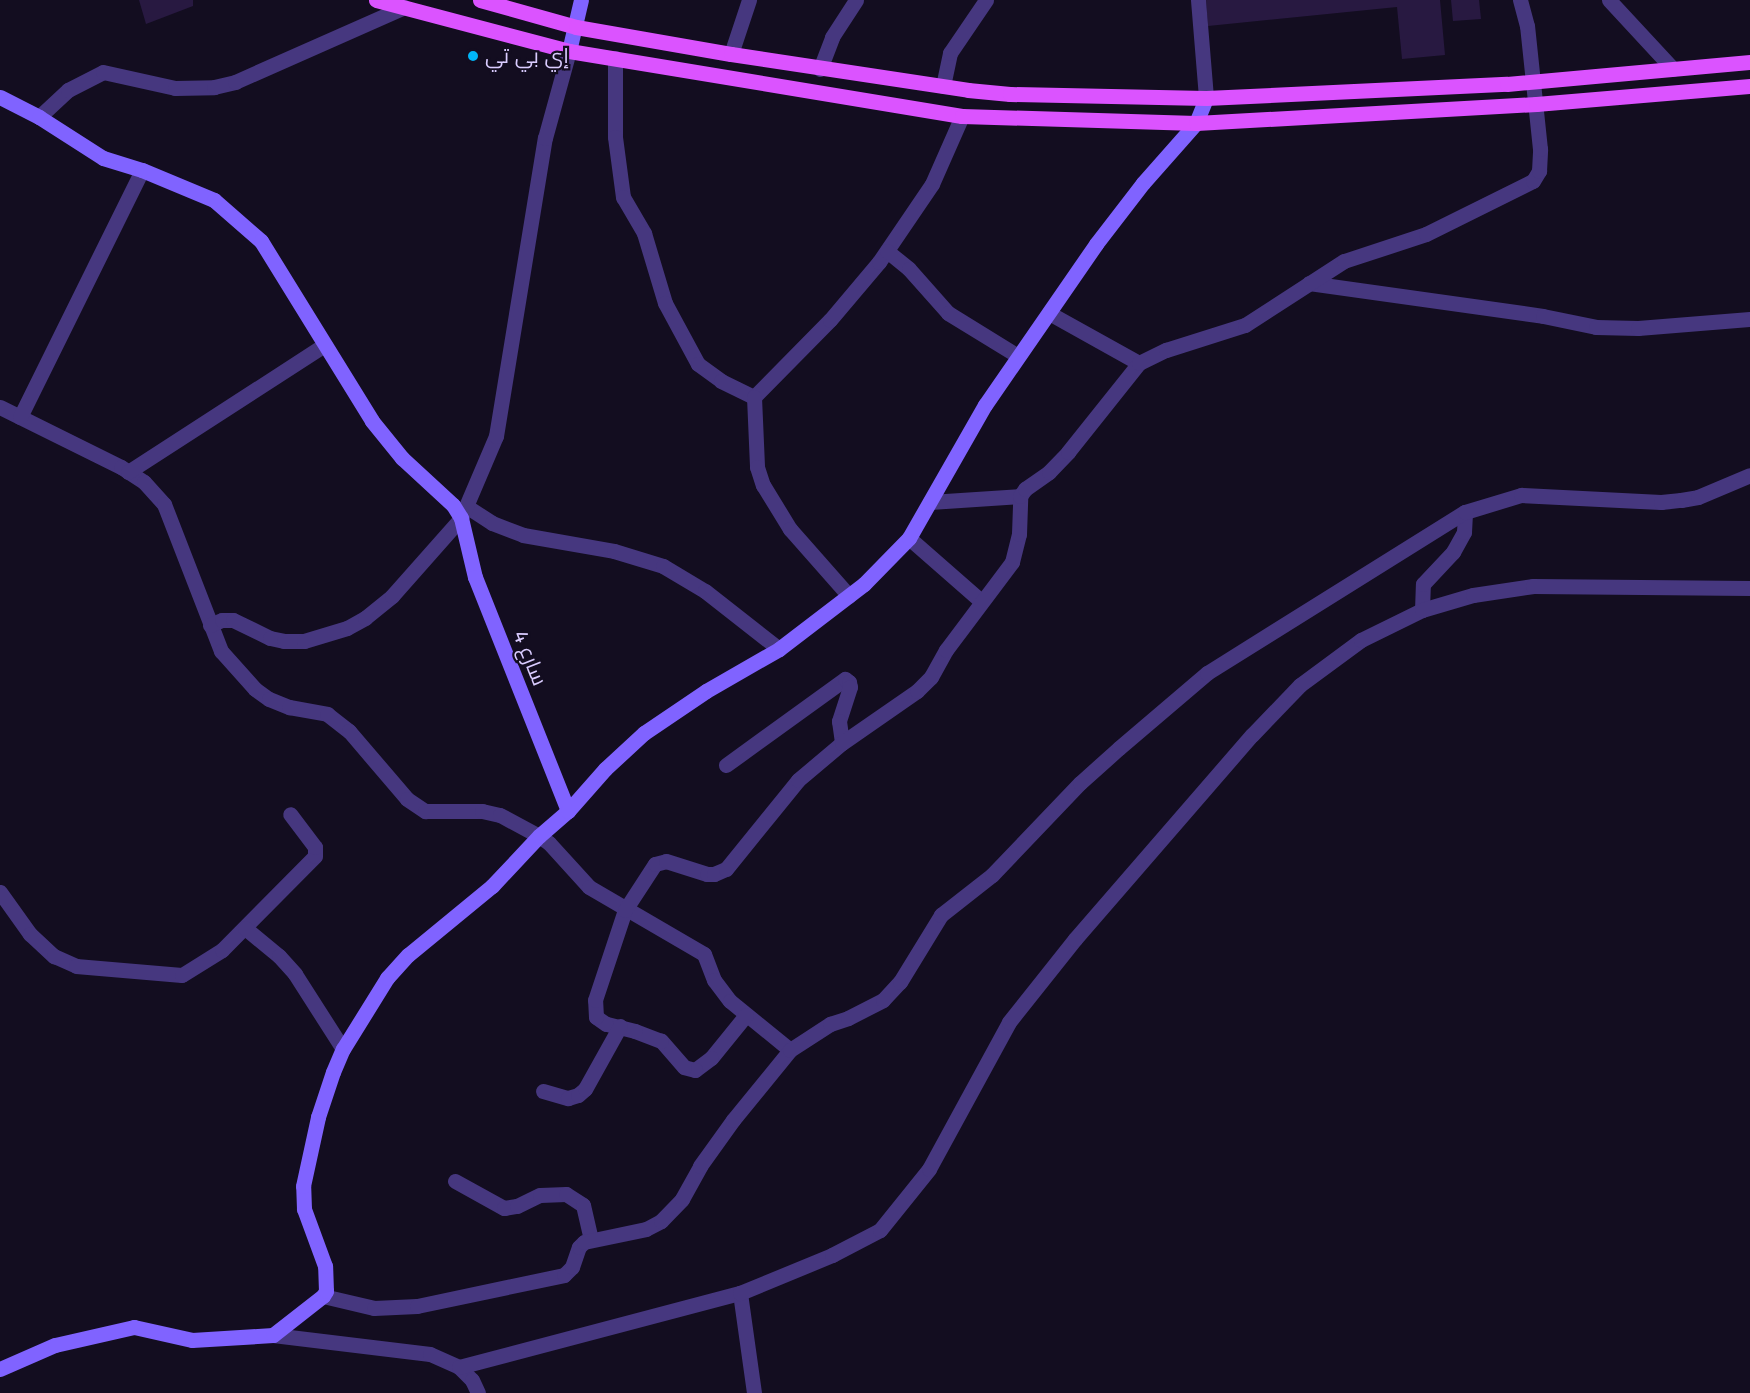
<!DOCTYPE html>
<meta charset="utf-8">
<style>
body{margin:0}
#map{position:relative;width:1750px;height:1393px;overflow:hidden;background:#130d20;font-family:"Fira Sans",Cairo,sans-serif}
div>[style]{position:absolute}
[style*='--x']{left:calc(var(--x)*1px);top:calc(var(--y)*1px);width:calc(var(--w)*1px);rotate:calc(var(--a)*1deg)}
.building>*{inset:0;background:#281941}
.street>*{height:15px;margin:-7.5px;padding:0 7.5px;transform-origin:7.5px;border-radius:7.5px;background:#46377f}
.secondary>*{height:15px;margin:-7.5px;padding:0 7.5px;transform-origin:7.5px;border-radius:7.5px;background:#8063ff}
.primary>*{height:15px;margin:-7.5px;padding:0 7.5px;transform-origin:7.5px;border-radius:7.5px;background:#db53ff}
.dots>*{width:16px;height:16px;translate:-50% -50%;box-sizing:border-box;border:3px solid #130d20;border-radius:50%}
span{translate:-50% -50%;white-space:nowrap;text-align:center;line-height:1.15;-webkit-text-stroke:4.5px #130d20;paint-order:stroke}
.poi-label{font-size:21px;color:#daccff}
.left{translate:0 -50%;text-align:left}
.street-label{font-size:21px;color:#daccff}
</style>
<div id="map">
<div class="building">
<div style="clip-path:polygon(139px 0,193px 0,193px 6px,146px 24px)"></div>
<div style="clip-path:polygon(1206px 0,1440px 0,1445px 55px,1402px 59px,1397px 7px,1208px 26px)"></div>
<div style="clip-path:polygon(1451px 0,1479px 0,1481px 19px,1453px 21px)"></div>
</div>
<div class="street">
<div style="--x:1198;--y:0;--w:98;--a:85.3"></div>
<div style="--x:1609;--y:0;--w:94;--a:47.2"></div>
<div style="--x:731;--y:54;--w:57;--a:-71.6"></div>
<div style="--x:615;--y:58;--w:79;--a:90"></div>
<div style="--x:615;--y:137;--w:61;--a:82.4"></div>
<div style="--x:623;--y:197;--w:42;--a:59.7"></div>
<div style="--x:644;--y:233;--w:73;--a:73.3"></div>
<div style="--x:665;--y:303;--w:69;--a:61.6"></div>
<div style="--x:698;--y:364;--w:29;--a:36"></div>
<div style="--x:721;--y:381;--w:37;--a:26"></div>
<div style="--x:754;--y:397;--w:108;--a:-45.4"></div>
<div style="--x:830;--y:320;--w:76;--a:-49.8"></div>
<div style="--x:879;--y:262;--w:94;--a:-55.8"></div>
<div style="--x:932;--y:184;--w:74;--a:-66.2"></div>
<div style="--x:820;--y:69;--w:34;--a:-69"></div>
<div style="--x:832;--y:37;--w:44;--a:-57"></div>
<div style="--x:943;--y:86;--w:34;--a:-78"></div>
<div style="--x:950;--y:53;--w:64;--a:-55.8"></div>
<div style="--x:39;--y:117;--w:40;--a:-43"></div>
<div style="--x:68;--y:90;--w:39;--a:-27"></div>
<div style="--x:103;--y:72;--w:74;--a:12.5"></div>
<div style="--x:175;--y:88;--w:39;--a:-1"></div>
<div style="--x:214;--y:87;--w:22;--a:-13"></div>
<div style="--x:235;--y:82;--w:185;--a:-23.9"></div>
<div style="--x:887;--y:251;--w:28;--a:39"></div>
<div style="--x:909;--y:269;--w:59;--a:48.4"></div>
<div style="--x:948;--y:313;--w:82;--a:31.6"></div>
<div style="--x:1309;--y:283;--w:236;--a:8"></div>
<div style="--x:1543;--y:316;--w:54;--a:11.7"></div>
<div style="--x:1596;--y:327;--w:42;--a:1.4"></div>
<div style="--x:1638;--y:328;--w:112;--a:-4.6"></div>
<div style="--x:1049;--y:313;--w:103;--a:29.1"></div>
<div style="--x:754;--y:397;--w:70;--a:87.5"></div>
<div style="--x:757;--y:467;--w:19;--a:72"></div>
<div style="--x:763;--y:485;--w:52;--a:58.5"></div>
<div style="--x:790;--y:529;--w:89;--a:48.6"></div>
<div style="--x:0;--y:407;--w:135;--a:26.4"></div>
<div style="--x:121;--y:467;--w:27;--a:33"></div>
<div style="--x:144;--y:482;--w:30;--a:48"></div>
<div style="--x:164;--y:504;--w:158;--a:68.8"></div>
<div style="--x:221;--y:651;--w:51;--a:48.2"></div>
<div style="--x:255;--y:689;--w:17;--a:36"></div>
<div style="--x:269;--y:699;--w:22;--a:22"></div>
<div style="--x:289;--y:707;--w:39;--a:10"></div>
<div style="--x:327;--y:714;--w:28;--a:38"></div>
<div style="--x:349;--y:731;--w:89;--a:49.5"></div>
<div style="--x:407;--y:799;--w:22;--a:34"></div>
<div style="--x:425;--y:811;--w:57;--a:0"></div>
<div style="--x:482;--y:811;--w:18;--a:13"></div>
<div style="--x:500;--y:815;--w:44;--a:28.3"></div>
<div style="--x:539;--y:836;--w:12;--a:35"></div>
<div style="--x:549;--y:843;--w:59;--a:47.7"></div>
<div style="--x:589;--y:887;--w:133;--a:30.2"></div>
<div style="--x:704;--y:954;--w:28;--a:69"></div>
<div style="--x:714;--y:980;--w:26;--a:53"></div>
<div style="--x:730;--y:1001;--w:77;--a:39.2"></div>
<div style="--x:20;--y:417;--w:275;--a:-63.7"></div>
<div style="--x:128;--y:472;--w:234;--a:-32.9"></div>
<div style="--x:930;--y:502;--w:90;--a:-3.8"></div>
<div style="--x:466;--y:506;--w:31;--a:33"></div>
<div style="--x:492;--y:523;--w:33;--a:21"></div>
<div style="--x:523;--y:535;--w:92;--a:10"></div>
<div style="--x:614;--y:551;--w:51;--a:17"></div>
<div style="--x:663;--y:566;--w:49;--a:30.8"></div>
<div style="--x:705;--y:591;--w:94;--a:38.1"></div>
<div style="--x:909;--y:538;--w:96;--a:41.2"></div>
<div style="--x:1422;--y:610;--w:26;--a:-88"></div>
<div style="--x:1423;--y:584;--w:44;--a:-46.8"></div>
<div style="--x:1453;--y:552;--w:23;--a:-61"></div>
<div style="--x:1464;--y:532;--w:20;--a:-87"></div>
<div style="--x:210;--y:625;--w:13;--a:-23"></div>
<div style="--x:222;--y:620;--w:11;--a:0"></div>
<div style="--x:233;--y:620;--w:41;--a:25.9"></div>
<div style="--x:270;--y:638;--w:14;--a:12"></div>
<div style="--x:284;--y:641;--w:20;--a:0"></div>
<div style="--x:304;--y:641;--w:45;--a:-16.8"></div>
<div style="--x:347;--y:628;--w:21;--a:-29"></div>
<div style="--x:365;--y:618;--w:35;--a:-39"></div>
<div style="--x:392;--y:596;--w:104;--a:-48.5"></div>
<div style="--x:461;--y:518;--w:89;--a:-66.9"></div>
<div style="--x:496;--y:436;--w:302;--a:-80.7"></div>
<div style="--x:545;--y:138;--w:90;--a:-74.6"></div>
<div style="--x:726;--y:765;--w:147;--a:-35.9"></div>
<div style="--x:845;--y:679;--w:5;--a:37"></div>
<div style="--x:849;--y:682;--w:5;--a:79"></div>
<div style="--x:850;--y:687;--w:36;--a:108"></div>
<div style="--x:839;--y:721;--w:22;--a:82"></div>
<div style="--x:0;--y:892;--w:52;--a:54.5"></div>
<div style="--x:30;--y:934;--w:33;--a:43"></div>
<div style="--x:54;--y:956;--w:24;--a:24"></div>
<div style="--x:76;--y:966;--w:106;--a:4.9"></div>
<div style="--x:182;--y:975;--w:47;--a:-32"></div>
<div style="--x:222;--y:950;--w:132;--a:-45.3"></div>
<div style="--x:315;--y:856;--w:9;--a:-90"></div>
<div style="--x:315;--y:847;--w:41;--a:-127.1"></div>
<div style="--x:245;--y:928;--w:44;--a:39.5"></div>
<div style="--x:279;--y:956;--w:24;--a:48"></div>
<div style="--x:295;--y:974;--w:89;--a:57.4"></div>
<div style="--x:746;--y:1015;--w:55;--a:129.1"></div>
<div style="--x:711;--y:1058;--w:20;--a:143"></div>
<div style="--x:695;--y:1070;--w:11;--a:-165"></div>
<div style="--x:684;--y:1067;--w:35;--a:-131"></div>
<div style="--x:661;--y:1041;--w:28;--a:-159"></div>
<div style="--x:635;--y:1031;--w:30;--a:-166"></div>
<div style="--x:606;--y:1024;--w:12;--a:-145"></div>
<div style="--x:596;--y:1017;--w:17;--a:-93"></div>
<div style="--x:595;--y:1000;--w:95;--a:-71.6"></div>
<div style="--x:625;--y:910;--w:55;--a:-56.9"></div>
<div style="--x:655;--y:864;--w:11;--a:-15"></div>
<div style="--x:666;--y:861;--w:43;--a:17.6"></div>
<div style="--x:707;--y:874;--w:7;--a:0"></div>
<div style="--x:714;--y:874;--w:13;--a:-23"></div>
<div style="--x:726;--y:869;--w:114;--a:-51"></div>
<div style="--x:798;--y:780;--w:57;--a:-40.1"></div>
<div style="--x:842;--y:743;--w:91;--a:-34.7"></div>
<div style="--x:917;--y:691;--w:20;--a:-45"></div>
<div style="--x:931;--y:677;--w:31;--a:-61"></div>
<div style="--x:946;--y:650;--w:110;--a:-53.1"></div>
<div style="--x:1012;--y:562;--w:29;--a:-76"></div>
<div style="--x:1019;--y:534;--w:38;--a:-88"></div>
<div style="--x:1020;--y:496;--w:9;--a:-54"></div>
<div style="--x:1025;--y:489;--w:29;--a:-35"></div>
<div style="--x:1049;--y:472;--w:28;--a:-46"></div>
<div style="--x:1068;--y:452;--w:114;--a:-51.4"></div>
<div style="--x:1139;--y:363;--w:30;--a:-26"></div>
<div style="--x:1166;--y:350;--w:83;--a:-17.6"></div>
<div style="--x:1245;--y:325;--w:118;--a:-32.9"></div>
<div style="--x:1344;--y:261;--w:86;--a:-18.2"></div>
<div style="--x:1426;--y:234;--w:119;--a:-26.4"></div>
<div style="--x:1533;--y:181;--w:12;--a:-59"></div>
<div style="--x:1539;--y:171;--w:22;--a:-87"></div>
<div style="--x:1540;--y:149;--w:124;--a:-96"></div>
<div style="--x:1527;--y:26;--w:27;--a:-105"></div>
<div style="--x:543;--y:1091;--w:26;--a:16"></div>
<div style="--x:568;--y:1098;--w:10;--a:-17"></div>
<div style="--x:578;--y:1095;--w:9;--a:-41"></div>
<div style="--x:585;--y:1089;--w:72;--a:-60.9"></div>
<div style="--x:455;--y:1181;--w:56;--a:28.9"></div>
<div style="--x:504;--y:1208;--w:13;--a:-9"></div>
<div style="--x:517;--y:1206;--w:25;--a:-26"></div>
<div style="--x:540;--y:1195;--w:26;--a:-2"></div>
<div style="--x:566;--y:1194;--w:20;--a:33"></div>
<div style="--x:583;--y:1205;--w:35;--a:77"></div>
<div style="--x:740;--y:1293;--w:101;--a:82"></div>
<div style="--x:323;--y:1296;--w:52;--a:13.2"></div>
<div style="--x:374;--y:1308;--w:43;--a:-2.7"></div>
<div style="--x:417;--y:1306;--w:150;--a:-11.9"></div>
<div style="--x:564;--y:1275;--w:11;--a:-45"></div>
<div style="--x:572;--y:1267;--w:21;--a:-71"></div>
<div style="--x:579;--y:1247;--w:7;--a:-45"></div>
<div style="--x:584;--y:1242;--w:63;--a:-11.8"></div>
<div style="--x:646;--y:1229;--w:17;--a:-28"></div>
<div style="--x:661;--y:1221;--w:30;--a:-46"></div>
<div style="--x:682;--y:1199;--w:38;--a:-61"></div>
<div style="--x:700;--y:1166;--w:57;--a:-54.3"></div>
<div style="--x:733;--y:1120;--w:90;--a:-50.8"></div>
<div style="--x:790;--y:1050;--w:48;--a:-33"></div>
<div style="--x:830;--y:1024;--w:19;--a:-18"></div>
<div style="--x:848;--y:1018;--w:39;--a:-27"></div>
<div style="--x:883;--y:1000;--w:25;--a:-47"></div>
<div style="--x:900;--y:982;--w:79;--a:-58.5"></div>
<div style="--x:941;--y:915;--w:65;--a:-38.1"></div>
<div style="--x:992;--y:875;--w:127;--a:-46.3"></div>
<div style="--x:1080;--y:783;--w:52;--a:-41.9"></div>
<div style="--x:1119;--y:748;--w:116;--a:-40.4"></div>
<div style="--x:1207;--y:673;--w:304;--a:-32"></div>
<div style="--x:1465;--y:512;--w:59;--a:-16.9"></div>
<div style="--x:1521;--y:495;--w:140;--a:2.9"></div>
<div style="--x:1661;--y:502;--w:20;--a:-6"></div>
<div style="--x:1681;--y:500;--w:17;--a:-10"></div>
<div style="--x:1698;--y:497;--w:56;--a:-22.9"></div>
<div style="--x:273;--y:1335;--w:158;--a:6.9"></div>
<div style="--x:430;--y:1354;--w:32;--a:24"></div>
<div style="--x:459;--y:1367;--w:18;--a:45"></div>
<div style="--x:472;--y:1380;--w:14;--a:65"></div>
<div style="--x:459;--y:1367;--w:291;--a:-14.8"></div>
<div style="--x:740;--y:1293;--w:100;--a:-22.4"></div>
<div style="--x:832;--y:1255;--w:54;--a:-27.5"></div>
<div style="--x:880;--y:1230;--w:78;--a:-51.2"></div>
<div style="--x:929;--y:1169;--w:167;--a:-61.4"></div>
<div style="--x:1009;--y:1022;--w:106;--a:-51.5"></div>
<div style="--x:1075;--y:939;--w:270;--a:-49.1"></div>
<div style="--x:1252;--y:735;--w:69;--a:-46.2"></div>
<div style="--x:1300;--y:685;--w:76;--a:-36.4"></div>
<div style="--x:1361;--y:640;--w:68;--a:-26.2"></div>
<div style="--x:1422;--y:610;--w:53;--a:-16.4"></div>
<div style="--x:1473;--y:595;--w:61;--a:-8.5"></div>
<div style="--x:1533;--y:586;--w:217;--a:0.5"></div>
</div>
<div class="secondary">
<div style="--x:569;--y:51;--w:52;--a:-76.8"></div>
<div style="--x:0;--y:97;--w:44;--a:27.1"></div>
<div style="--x:39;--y:117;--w:76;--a:32.6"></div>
<div style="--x:103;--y:158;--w:41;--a:17.1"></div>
<div style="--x:142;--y:170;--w:78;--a:22.6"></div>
<div style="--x:214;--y:200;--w:62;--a:41.1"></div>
<div style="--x:261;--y:241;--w:211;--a:58.3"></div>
<div style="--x:372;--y:421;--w:48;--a:51"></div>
<div style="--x:402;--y:458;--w:69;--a:42.7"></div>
<div style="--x:453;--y:505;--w:15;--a:58"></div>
<div style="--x:461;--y:518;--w:61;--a:76.7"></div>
<div style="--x:475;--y:577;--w:252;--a:68.3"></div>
<div style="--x:0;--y:1369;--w:60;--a:-23.6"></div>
<div style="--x:55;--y:1345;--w:81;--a:-12.8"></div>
<div style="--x:134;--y:1327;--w:59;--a:12.6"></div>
<div style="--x:192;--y:1340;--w:81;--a:-3.5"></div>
<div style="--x:273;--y:1335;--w:63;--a:-38"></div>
<div style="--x:323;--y:1296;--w:6;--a:-59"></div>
<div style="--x:326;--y:1291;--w:25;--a:-92"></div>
<div style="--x:325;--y:1266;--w:61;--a:-110.2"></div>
<div style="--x:304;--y:1209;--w:23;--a:-92"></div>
<div style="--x:303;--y:1186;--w:71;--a:-77.7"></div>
<div style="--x:318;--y:1117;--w:47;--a:-71.6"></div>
<div style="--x:333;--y:1072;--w:25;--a:-67"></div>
<div style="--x:343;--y:1049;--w:84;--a:-58.2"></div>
<div style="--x:387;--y:978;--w:31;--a:-48"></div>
<div style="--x:408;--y:955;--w:109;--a:-39.4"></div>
<div style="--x:492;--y:886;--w:69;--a:-46.8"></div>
<div style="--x:539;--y:836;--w:38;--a:-41"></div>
<div style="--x:568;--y:811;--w:56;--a:-48.6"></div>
<div style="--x:605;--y:769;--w:53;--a:-42.7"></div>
<div style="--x:644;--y:733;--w:75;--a:-34.1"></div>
<div style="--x:706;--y:691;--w:84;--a:-29.9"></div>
<div style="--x:779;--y:649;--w:107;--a:-37.4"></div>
<div style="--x:864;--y:584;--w:64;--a:-45.6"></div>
<div style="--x:909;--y:538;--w:153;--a:-60.3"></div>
<div style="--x:985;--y:405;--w:196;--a:-55.4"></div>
<div style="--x:1096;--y:244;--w:77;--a:-52.4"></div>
<div style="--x:1143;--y:183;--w:80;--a:-48.5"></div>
<div style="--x:1196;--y:123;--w:27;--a:-68"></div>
</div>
<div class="primary">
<div style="--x:376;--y:0;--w:200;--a:14.8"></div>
<div style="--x:569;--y:51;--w:398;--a:9.4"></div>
<div style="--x:962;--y:116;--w:234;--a:1.7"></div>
<div style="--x:1196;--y:123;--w:341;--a:-3.2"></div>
<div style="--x:1536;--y:104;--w:215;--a:-4.8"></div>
<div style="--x:480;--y:0;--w:100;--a:15.7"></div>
<div style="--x:576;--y:27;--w:157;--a:9.9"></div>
<div style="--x:731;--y:54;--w:240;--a:8.6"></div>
<div style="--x:968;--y:90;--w:42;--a:5.4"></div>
<div style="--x:1010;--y:94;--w:196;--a:1.2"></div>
<div style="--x:1206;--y:98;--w:301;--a:-2.7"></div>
<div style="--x:1507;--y:84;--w:244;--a:-5.2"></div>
</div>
<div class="dots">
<div style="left:473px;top:56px;background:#00b5f7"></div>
</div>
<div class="poi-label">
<span class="left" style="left:485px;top:56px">إي بي تي</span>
</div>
<div class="street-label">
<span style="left:530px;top:658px;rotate:68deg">سارع 4</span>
</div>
</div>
